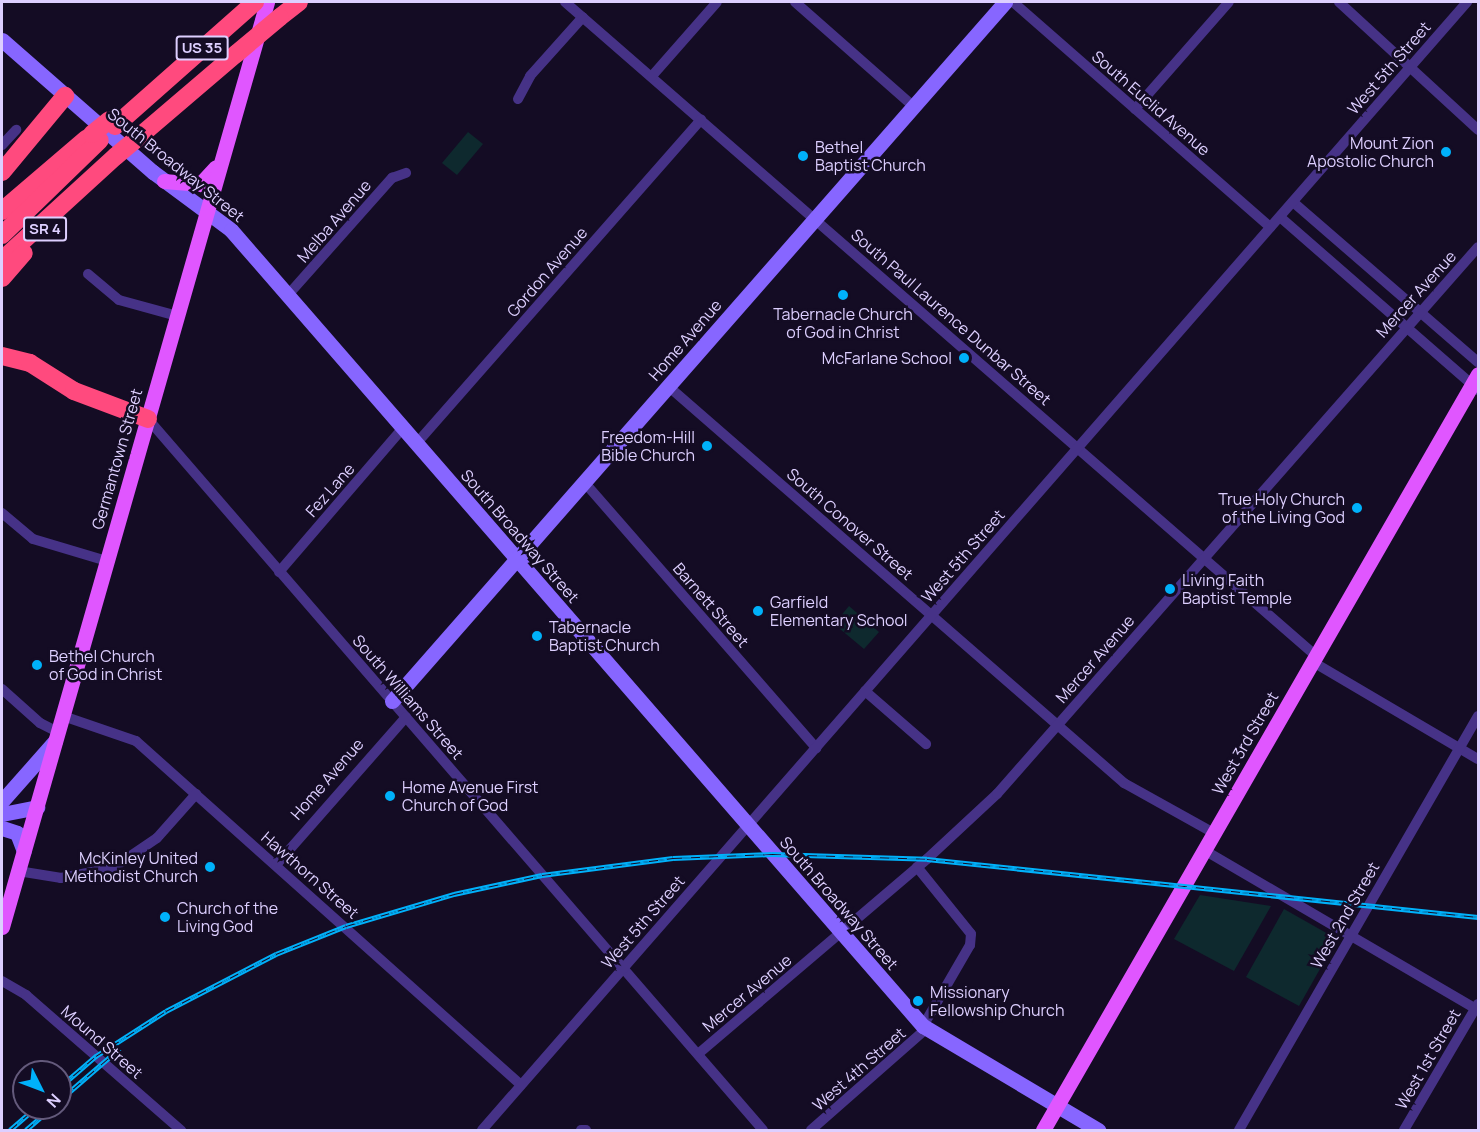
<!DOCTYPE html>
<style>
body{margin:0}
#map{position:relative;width:1480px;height:1132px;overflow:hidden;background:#140c24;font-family:Manrope,sans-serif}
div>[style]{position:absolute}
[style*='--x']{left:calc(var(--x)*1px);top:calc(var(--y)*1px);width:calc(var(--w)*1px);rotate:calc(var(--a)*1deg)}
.green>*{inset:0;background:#0e292e}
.street>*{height:10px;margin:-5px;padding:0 5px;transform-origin:5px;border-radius:5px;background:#463287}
.secondary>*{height:15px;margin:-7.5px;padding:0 7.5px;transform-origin:7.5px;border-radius:7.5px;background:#8766ff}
.primary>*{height:15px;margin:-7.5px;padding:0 7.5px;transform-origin:7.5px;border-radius:7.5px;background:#e056ff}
.highway>*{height:18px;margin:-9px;padding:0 9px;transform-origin:9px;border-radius:9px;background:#ff4a7e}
.rail>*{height:5px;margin-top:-2.5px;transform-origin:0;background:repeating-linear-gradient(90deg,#140c24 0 9px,#00b1fa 0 18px);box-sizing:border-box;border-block:2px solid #00b1fa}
.highway-bridge>*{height:18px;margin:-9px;padding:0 9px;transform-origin:9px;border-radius:9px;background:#ff4a7e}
.dots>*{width:16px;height:16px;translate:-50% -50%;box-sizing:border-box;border:3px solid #140c24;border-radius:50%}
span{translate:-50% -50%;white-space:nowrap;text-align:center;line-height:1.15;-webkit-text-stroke:5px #140c24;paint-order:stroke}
.shield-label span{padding:2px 4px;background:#140c24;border:2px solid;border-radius:4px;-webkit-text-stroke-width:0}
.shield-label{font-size:15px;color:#ddcfff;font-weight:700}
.street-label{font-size:16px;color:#ddcfff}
.poi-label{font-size:16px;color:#ddcfff}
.right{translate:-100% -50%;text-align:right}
.left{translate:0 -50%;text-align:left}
.frame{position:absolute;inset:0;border:3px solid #ddcfff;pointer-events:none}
.north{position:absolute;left:12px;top:1060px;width:60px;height:60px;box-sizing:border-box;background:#140c24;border:2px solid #645a7c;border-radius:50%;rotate:132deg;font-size:16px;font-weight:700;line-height:24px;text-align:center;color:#ddcfff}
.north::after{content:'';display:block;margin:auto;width:21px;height:27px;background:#00b1fa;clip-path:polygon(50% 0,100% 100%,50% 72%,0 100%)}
</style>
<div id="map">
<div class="green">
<div style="clip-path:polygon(468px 132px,483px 144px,457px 175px,442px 163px)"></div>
<div style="clip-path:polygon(849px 606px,879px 632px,864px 649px,834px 624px)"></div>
<div style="clip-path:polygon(1200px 895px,1271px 906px,1234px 971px,1174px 939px)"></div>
<div style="clip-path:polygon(1284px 909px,1337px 939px,1299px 1006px,1246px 977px)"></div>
</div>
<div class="street">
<div style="--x:565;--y:2;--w:996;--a:41.05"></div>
<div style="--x:795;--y:2;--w:157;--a:41.4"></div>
<div style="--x:1013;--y:2;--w:342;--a:41.2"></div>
<div style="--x:1339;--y:2;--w:189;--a:42.6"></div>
<div style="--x:652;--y:76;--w:98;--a:-48.7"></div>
<div style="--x:518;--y:99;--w:26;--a:-62"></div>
<div style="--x:530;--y:76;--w:79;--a:-48.1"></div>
<div style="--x:1135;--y:109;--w:142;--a:-48.7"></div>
<div style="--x:2;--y:145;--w:21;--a:-47"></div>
<div style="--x:1293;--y:202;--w:245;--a:40.9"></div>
<div style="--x:1280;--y:217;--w:263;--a:41.1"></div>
<div style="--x:88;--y:274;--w:40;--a:40"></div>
<div style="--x:119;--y:300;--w:60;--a:15.4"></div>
<div style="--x:288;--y:295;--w:157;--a:-48.4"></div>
<div style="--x:392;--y:178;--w:15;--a:-20"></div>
<div style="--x:668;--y:386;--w:605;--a:41.04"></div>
<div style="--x:1124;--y:783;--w:103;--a:29.1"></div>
<div style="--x:148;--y:419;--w:940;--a:49.14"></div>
<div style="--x:416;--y:444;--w:432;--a:-48.7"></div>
<div style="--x:585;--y:483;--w:352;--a:48.9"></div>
<div style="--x:2;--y:513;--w:40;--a:40"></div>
<div style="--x:33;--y:539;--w:77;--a:16.6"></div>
<div style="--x:279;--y:572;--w:190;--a:-49.3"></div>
<div style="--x:1313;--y:662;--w:191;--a:30.5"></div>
<div style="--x:2;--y:689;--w:51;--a:41.8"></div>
<div style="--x:40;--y:723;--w:20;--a:27"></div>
<div style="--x:865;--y:691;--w:81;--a:41"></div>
<div style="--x:63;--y:716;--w:77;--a:18.9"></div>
<div style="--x:136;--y:741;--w:516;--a:41.78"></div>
<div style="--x:1204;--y:850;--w:317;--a:30.3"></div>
<div style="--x:276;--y:865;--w:197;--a:-48.7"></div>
<div style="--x:917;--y:867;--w:86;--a:51.1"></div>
<div style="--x:971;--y:934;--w:11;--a:95"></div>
<div style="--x:970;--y:945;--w:94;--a:120.1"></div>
<div style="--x:18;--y:871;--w:44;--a:9.2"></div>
<div style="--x:61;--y:878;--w:53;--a:-10.9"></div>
<div style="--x:113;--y:868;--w:53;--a:-34.3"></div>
<div style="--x:157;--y:838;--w:59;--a:-48.4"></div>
<div style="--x:2;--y:981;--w:28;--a:30"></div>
<div style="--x:26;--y:995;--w:206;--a:41.1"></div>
<div style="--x:698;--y:1054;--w:301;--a:-40.4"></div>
<div style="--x:927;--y:859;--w:96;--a:-42.9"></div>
<div style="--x:997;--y:794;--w:728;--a:-48.67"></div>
<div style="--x:482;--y:1130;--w:1498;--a:-48.87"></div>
<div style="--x:581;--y:1130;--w:5;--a:0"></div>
<div style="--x:811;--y:1130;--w:153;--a:-41.3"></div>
<div style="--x:1239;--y:1130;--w:478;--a:-60"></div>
<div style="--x:1404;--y:1130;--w:146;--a:-59.6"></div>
</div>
<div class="secondary">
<div style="--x:2;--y:40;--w:201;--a:41.2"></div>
<div style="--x:153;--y:172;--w:97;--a:36.6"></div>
<div style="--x:231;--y:230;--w:1055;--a:49"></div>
<div style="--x:923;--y:1026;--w:204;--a:30.7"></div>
<div style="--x:392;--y:701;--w:930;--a:-48.75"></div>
<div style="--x:2;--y:801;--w:80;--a:-48.5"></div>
<div style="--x:2;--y:814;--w:36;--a:-11"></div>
<div style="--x:2;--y:828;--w:16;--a:18"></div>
<div style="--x:17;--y:833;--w:19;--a:69"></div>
</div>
<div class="primary">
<div style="--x:164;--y:181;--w:36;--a:5"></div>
<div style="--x:200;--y:184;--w:23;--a:-47"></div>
<div style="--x:2;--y:927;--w:962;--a:-74.01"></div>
<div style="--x:1043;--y:1130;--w:872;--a:-60.08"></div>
</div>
<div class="highway">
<div style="--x:280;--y:17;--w:24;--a:-38"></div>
<div style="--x:115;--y:126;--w:187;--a:-41.5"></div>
<div style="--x:134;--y:141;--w:134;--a:-40.5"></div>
<div style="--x:2;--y:172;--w:99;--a:-50.3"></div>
<div style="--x:2;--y:211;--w:111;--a:-40.6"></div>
<div style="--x:2;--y:235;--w:136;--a:-44.1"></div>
<div style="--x:2;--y:260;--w:154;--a:-42.4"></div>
<div style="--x:2;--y:278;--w:33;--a:-49"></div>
<div style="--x:2;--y:356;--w:29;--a:14"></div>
<div style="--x:30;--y:363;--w:52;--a:32.5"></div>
<div style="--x:74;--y:391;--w:79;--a:20.7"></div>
</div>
<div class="rail">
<div style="--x:60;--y:1087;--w:48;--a:-40.7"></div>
<div style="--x:96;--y:1056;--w:83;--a:-32.7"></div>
<div style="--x:166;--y:1011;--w:124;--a:-27.4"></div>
<div style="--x:276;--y:954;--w:75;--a:-21.8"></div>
<div style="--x:346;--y:926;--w:113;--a:-16.5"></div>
<div style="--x:454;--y:894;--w:90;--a:-12.2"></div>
<div style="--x:542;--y:875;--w:132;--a:-7.4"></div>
<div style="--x:673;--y:858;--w:99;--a:-2.3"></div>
<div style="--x:772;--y:854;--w:155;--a:1.8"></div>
<div style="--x:927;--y:859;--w:554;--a:6.01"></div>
<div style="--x:60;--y:1100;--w:79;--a:-40.9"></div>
<div style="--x:10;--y:1130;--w:33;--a:-41"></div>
<div style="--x:26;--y:1130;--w:33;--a:-41"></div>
</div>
<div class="highway-bridge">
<div style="--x:236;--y:54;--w:57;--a:-40.1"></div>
<div style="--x:92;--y:134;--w:22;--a:-39"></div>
<div style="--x:116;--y:156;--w:23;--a:-40"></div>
</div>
<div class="dots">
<div style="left:1446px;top:152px;background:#00b1fa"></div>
<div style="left:803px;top:156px;background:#00b1fa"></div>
<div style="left:843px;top:295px;background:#00b1fa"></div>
<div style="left:964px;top:358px;background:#00b1fa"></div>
<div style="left:707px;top:446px;background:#00b1fa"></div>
<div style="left:1357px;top:508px;background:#00b1fa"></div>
<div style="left:1170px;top:589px;background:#00b1fa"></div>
<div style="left:758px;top:611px;background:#00b1fa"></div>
<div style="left:537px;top:636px;background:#00b1fa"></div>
<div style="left:37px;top:665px;background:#00b1fa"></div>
<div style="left:390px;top:796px;background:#00b1fa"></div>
<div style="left:210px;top:867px;background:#00b1fa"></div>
<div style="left:165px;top:917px;background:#00b1fa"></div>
<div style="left:918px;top:1001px;background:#00b1fa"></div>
</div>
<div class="shield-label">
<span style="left:202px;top:48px">US 35</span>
<span style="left:45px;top:229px">SR 4</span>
</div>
<div class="street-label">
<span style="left:1389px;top:68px;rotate:-49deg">West 5th Street</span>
<span style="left:1151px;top:103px;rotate:41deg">South Euclid Avenue</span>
<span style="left:176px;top:165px;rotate:39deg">South Broadway Street</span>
<span style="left:334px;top:221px;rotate:-49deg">Melba Avenue</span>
<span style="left:547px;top:272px;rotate:-49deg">Gordon Avenue</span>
<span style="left:1416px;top:294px;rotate:-48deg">Mercer Avenue</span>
<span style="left:951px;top:317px;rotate:41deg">South Paul Laurence Dunbar Street</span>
<span style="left:685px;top:340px;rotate:-49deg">Home Avenue</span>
<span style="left:117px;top:459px;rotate:-74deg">Germantown Street</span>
<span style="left:330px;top:490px;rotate:-49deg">Fez Lane</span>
<span style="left:850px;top:524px;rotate:41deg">South Conover Street</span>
<span style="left:520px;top:536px;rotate:49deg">South Broadway Street</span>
<span style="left:963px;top:556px;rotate:-49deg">West 5th Street</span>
<span style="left:711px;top:605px;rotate:49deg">Barnett Street</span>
<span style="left:1095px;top:659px;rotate:-49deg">Mercer Avenue</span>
<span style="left:408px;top:697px;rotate:49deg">South Williams Street</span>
<span style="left:1245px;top:743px;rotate:-60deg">West 3rd Street</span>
<span style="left:327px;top:779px;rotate:-49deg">Home Avenue</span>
<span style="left:310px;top:875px;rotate:41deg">Hawthorn Street</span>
<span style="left:839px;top:903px;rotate:49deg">South Broadway Street</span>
<span style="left:1345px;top:915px;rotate:-60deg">West 2nd Street</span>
<span style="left:643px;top:922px;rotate:-49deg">West 5th Street</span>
<span style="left:747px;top:993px;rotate:-40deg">Mercer Avenue</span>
<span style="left:102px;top:1042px;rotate:41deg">Mound Street</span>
<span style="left:1428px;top:1059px;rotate:-60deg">West 1st Street</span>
<span style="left:859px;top:1069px;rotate:-41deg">West 4th Street</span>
</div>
<div class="poi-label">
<span class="right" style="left:1434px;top:152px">Mount Zion<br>Apostolic Church</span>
<span class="left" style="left:815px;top:156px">Bethel<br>Baptist Church</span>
<span style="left:843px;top:323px">Tabernacle Church<br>of God in Christ</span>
<span class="right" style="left:952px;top:358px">McFarlane School</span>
<span class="right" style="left:695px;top:446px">Freedom-Hill<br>Bible Church</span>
<span class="right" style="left:1345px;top:508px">True Holy Church<br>of the Living God</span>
<span class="left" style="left:1182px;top:589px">Living Faith<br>Baptist Temple</span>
<span class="left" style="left:770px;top:611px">Garfield<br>Elementary School</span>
<span class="left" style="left:549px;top:636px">Tabernacle<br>Baptist Church</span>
<span class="left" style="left:49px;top:665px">Bethel Church<br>of God in Christ</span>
<span class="left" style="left:402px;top:796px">Home Avenue First<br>Church of God</span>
<span class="right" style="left:198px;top:867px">McKinley United<br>Methodist Church</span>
<span class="left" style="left:177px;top:917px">Church of the<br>Living God</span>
<span class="left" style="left:930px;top:1001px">Missionary<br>Fellowship Church</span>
</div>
<div class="frame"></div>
<div class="north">N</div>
</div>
